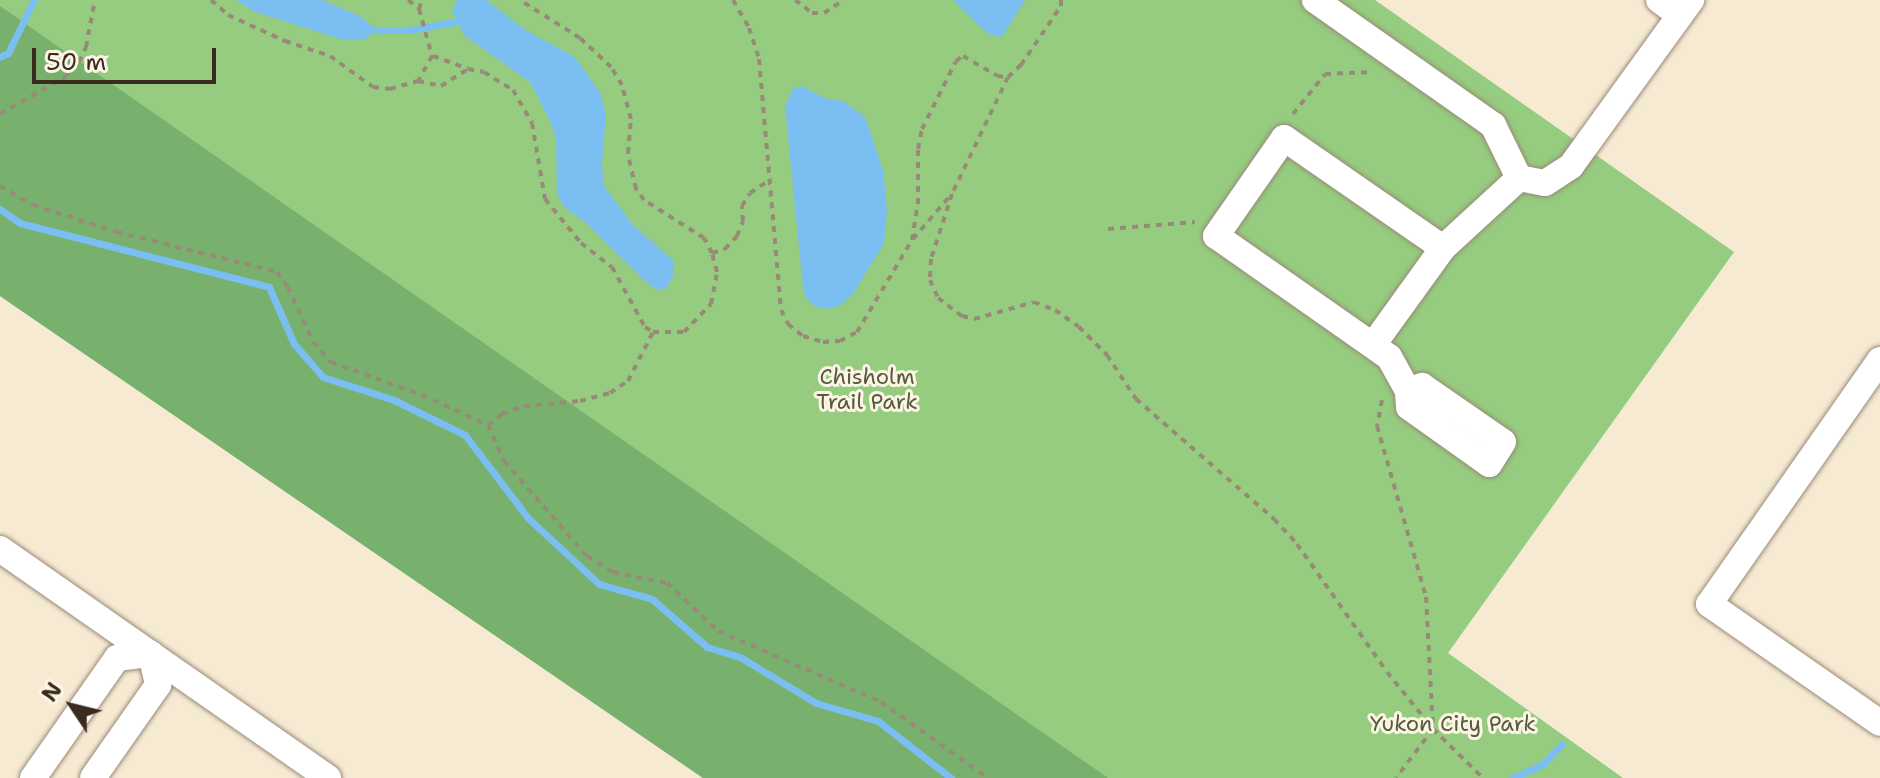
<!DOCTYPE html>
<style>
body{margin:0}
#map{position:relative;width:1880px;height:778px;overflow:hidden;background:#f7ead3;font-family:"Shantell Sans",sans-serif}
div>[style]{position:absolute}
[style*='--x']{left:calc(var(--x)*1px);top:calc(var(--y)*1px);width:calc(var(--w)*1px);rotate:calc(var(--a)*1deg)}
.green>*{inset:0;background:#95cc7f}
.forest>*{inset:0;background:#78b06e}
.water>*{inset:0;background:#7bbff2}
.stream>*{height:7px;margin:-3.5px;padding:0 3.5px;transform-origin:3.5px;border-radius:3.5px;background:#7bbff2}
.path>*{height:4px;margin-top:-2px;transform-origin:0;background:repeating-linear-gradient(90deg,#998a78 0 6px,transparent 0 12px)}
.roads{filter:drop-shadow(0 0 2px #998a78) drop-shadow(0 0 2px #998a78)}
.minor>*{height:26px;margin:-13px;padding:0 13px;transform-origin:13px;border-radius:13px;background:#fff}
span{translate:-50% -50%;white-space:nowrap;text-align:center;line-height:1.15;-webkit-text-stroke:6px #fcf5e5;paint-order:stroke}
.park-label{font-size:22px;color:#565b3b}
.north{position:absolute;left:32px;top:666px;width:80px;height:80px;-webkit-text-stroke:6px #fcf5e5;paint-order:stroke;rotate:305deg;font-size:22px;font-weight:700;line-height:32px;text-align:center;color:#3b2a1e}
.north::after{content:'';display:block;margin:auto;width:28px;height:36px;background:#3b2a1e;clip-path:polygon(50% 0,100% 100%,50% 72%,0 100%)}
.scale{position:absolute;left:32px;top:48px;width:184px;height:36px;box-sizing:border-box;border:4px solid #3b2a1e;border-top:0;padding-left:10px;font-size:24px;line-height:28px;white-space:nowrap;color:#3b2a1e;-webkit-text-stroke:6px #fcf5e5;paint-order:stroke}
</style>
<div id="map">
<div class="green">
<div style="clip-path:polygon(0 0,1375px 0,1734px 252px,1448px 653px,1623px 778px,703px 778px,0 296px)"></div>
</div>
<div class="forest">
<div style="clip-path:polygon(0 6px,1108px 778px,703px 778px,0 296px)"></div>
</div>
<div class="water">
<div style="clip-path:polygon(236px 0,322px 0,360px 16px,377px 30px,364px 40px,344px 40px,255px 12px)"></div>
<div style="clip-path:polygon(457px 0,486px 0,527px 31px,575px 57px,600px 92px,606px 115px,602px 164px,604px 186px,633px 225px,674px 261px,674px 275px,667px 288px,658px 290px,646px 282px,586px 223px,564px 207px,557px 194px,556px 138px,551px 123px,530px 82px,465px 36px,452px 11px)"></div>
<div style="clip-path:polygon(953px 0,1025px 0,1002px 37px,988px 34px)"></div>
<div style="clip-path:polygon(802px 86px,824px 98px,843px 101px,865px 117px,883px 170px,887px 210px,884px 243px,853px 294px,841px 305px,828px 309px,814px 306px,806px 298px,803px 287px,785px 106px,793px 89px)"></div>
</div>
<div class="stream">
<div style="--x:377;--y:30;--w:33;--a:0"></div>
<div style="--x:410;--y:30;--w:49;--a:-10.6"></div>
<div style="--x:0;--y:57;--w:9;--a:-27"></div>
<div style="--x:8;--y:53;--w:59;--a:-63.9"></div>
<div style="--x:0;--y:209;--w:24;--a:35"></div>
<div style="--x:20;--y:223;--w:257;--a:14.4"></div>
<div style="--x:269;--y:287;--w:62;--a:66.3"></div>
<div style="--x:294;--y:344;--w:44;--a:48.7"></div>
<div style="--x:323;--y:377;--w:75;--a:17.9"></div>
<div style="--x:394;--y:400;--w:79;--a:26.2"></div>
<div style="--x:465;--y:435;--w:104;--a:52.8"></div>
<div style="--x:528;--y:518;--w:97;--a:42.9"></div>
<div style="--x:599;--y:584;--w:55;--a:15.8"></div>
<div style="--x:652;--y:599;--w:73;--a:41.1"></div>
<div style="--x:707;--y:647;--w:34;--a:17"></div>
<div style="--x:740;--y:657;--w:89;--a:31.2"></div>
<div style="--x:816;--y:703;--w:65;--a:16.2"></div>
<div style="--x:878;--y:721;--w:93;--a:38"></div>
<div style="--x:1512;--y:778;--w:34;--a:-24"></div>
<div style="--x:1543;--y:764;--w:28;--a:-46"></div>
</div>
<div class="path">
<div style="--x:211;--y:0;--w:23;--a:41"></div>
<div style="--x:228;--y:15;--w:63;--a:24.5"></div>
<div style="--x:285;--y:41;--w:47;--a:18.4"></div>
<div style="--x:330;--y:56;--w:53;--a:35.8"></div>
<div style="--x:373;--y:87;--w:17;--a:7"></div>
<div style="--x:390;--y:89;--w:29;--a:-16"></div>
<div style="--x:418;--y:81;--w:24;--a:12"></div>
<div style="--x:441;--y:86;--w:32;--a:-32"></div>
<div style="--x:468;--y:69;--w:16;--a:11"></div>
<div style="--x:484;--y:72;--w:34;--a:32"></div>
<div style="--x:513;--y:90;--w:38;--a:60"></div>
<div style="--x:532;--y:123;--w:77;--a:80.3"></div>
<div style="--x:545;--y:199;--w:57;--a:50.7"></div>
<div style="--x:581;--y:243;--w:39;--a:38"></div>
<div style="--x:612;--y:267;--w:68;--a:61.2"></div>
<div style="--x:645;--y:327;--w:9;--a:32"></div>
<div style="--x:653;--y:332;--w:31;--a:0"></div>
<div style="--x:684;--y:332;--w:39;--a:-46"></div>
<div style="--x:711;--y:304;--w:33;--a:-79"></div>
<div style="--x:717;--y:272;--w:20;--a:-105"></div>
<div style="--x:712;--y:253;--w:17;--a:-118"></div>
<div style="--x:704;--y:238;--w:71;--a:-147.7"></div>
<div style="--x:644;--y:200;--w:14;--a:-126"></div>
<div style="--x:636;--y:189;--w:37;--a:-103"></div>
<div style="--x:628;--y:153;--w:34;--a:-85"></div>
<div style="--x:631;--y:119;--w:35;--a:-105"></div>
<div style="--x:622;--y:85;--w:21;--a:-121"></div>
<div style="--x:611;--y:67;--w:42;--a:-136.9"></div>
<div style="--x:580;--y:38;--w:71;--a:-147.7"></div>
<div style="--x:408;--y:0;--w:14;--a:39"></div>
<div style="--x:419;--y:9;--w:49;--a:74.5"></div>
<div style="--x:432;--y:56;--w:29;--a:119"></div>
<div style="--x:733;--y:0;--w:32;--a:60"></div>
<div style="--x:749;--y:28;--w:33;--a:72"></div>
<div style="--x:759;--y:59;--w:252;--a:85"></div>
<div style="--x:781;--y:310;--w:16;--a:63"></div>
<div style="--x:788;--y:324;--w:19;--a:39"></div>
<div style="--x:803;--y:336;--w:21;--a:17"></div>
<div style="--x:823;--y:342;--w:17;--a:-3"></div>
<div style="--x:840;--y:341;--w:19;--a:-28"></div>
<div style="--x:857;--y:332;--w:107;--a:-59.1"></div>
<div style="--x:912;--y:240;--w:36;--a:-81"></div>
<div style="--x:918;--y:204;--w:55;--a:-90"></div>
<div style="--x:918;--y:149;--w:20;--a:-79"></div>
<div style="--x:922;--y:129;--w:76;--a:-63.4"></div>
<div style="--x:956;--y:61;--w:9;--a:-36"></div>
<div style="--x:963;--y:56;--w:39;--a:30"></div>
<div style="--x:997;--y:76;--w:11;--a:5"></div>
<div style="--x:1008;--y:77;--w:18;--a:-43"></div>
<div style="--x:1021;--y:65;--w:71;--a:-55.9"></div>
<div style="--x:1061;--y:6;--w:6;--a:-90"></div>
<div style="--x:795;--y:0;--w:21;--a:37"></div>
<div style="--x:812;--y:13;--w:12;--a:0"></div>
<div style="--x:824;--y:13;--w:24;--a:-33"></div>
<div style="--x:419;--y:9;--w:9;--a:-72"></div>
<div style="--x:433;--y:56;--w:37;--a:20"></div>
<div style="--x:1008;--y:77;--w:130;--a:115.6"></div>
<div style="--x:952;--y:194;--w:68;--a:107.9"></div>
<div style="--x:931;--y:259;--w:21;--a:93"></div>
<div style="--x:930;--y:280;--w:20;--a:66"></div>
<div style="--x:938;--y:298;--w:30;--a:37"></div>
<div style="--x:962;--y:316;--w:12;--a:14"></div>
<div style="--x:974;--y:319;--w:62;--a:-15.8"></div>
<div style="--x:1034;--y:302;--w:22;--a:21"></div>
<div style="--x:1055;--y:310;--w:29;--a:35"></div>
<div style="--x:1079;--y:327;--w:40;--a:45"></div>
<div style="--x:1107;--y:355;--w:53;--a:56.6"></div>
<div style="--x:1136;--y:399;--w:183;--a:41"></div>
<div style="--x:1274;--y:519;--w:34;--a:47"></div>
<div style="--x:1297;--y:544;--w:156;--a:54.9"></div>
<div style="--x:1387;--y:672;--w:73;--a:51.1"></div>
<div style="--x:1433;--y:729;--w:70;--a:44.4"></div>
<div style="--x:0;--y:114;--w:75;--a:-29.6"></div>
<div style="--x:65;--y:77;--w:21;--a:-47"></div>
<div style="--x:79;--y:62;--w:17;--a:-65"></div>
<div style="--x:86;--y:47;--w:48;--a:-79.2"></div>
<div style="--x:1293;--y:114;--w:51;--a:-51.3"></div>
<div style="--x:1325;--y:74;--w:47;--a:-2.4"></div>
<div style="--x:0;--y:186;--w:38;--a:30"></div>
<div style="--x:33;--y:205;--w:88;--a:17.8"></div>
<div style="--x:117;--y:232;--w:165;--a:14"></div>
<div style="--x:277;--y:272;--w:19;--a:54"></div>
<div style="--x:288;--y:287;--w:60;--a:65.6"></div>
<div style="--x:313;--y:342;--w:27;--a:48"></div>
<div style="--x:331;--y:362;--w:97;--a:19.9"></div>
<div style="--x:422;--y:395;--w:72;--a:24.4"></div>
<div style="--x:488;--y:425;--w:39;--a:66"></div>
<div style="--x:504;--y:461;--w:126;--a:48.9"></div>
<div style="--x:587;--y:556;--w:31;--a:32"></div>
<div style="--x:613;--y:572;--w:55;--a:11.5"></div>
<div style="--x:667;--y:583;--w:70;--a:43.3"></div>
<div style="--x:718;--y:631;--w:178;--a:23.5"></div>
<div style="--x:881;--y:702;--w:131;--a:35.4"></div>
<div style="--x:1108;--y:229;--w:87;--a:-4.6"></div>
<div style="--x:913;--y:239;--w:55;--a:-49.4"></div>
<div style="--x:712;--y:253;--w:14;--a:-17"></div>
<div style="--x:725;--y:249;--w:18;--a:-47"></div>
<div style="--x:737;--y:236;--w:16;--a:-68"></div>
<div style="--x:743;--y:221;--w:15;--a:-94"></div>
<div style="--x:742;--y:206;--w:15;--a:-58"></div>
<div style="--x:750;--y:193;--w:24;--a:-33"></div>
<div style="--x:1382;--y:400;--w:26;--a:101"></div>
<div style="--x:1377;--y:426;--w:178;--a:74"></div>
<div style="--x:1426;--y:597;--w:132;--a:87"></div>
<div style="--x:1433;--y:729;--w:61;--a:127.1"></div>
<div style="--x:488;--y:425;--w:18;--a:-38"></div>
<div style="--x:502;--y:414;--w:23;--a:-20"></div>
<div style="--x:524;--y:406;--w:56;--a:-5.1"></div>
<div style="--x:580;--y:401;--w:31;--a:-15"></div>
<div style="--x:610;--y:393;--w:22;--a:-34"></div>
<div style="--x:628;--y:381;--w:55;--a:-63"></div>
</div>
<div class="roads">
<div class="minor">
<div style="--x:1315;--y:0;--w:218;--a:35.1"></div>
<div style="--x:1493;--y:125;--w:59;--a:63.9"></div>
<div style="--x:1519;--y:178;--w:26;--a:11"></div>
<div style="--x:1545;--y:183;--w:31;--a:-33"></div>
<div style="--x:1571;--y:166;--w:205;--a:-54.1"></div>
<div style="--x:1659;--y:0;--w:26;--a:36"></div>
<div style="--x:1373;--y:345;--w:120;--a:-54.2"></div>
<div style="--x:1443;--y:248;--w:103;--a:-42.6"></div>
<div style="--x:1880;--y:360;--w:298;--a:125"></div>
<div style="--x:1709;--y:604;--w:208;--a:34.8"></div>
<div style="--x:1408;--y:391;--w:15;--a:-20"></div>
<div style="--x:1422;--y:386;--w:98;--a:34.7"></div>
<div style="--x:1503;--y:442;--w:26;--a:122"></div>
<div style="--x:1489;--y:464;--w:98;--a:-144.5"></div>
<div style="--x:1409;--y:407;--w:16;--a:-94"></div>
<div style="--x:1408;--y:391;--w:39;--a:-119"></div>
<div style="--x:1389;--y:357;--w:211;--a:-145"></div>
<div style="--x:1216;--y:236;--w:119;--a:-55.2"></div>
<div style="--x:1284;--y:138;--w:193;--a:34.7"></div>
<div style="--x:0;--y:549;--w:400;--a:34.9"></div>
<div style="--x:33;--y:778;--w:146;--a:-55"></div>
<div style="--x:117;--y:658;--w:34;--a:-7"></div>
<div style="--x:151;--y:654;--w:32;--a:77"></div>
<div style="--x:158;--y:685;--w:113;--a:125"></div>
</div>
</div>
<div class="park-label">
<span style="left:867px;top:389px">Chisholm<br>Trail Park</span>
<span style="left:1453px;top:724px">Yukon City Park</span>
</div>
<div class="north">N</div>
<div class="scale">50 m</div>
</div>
